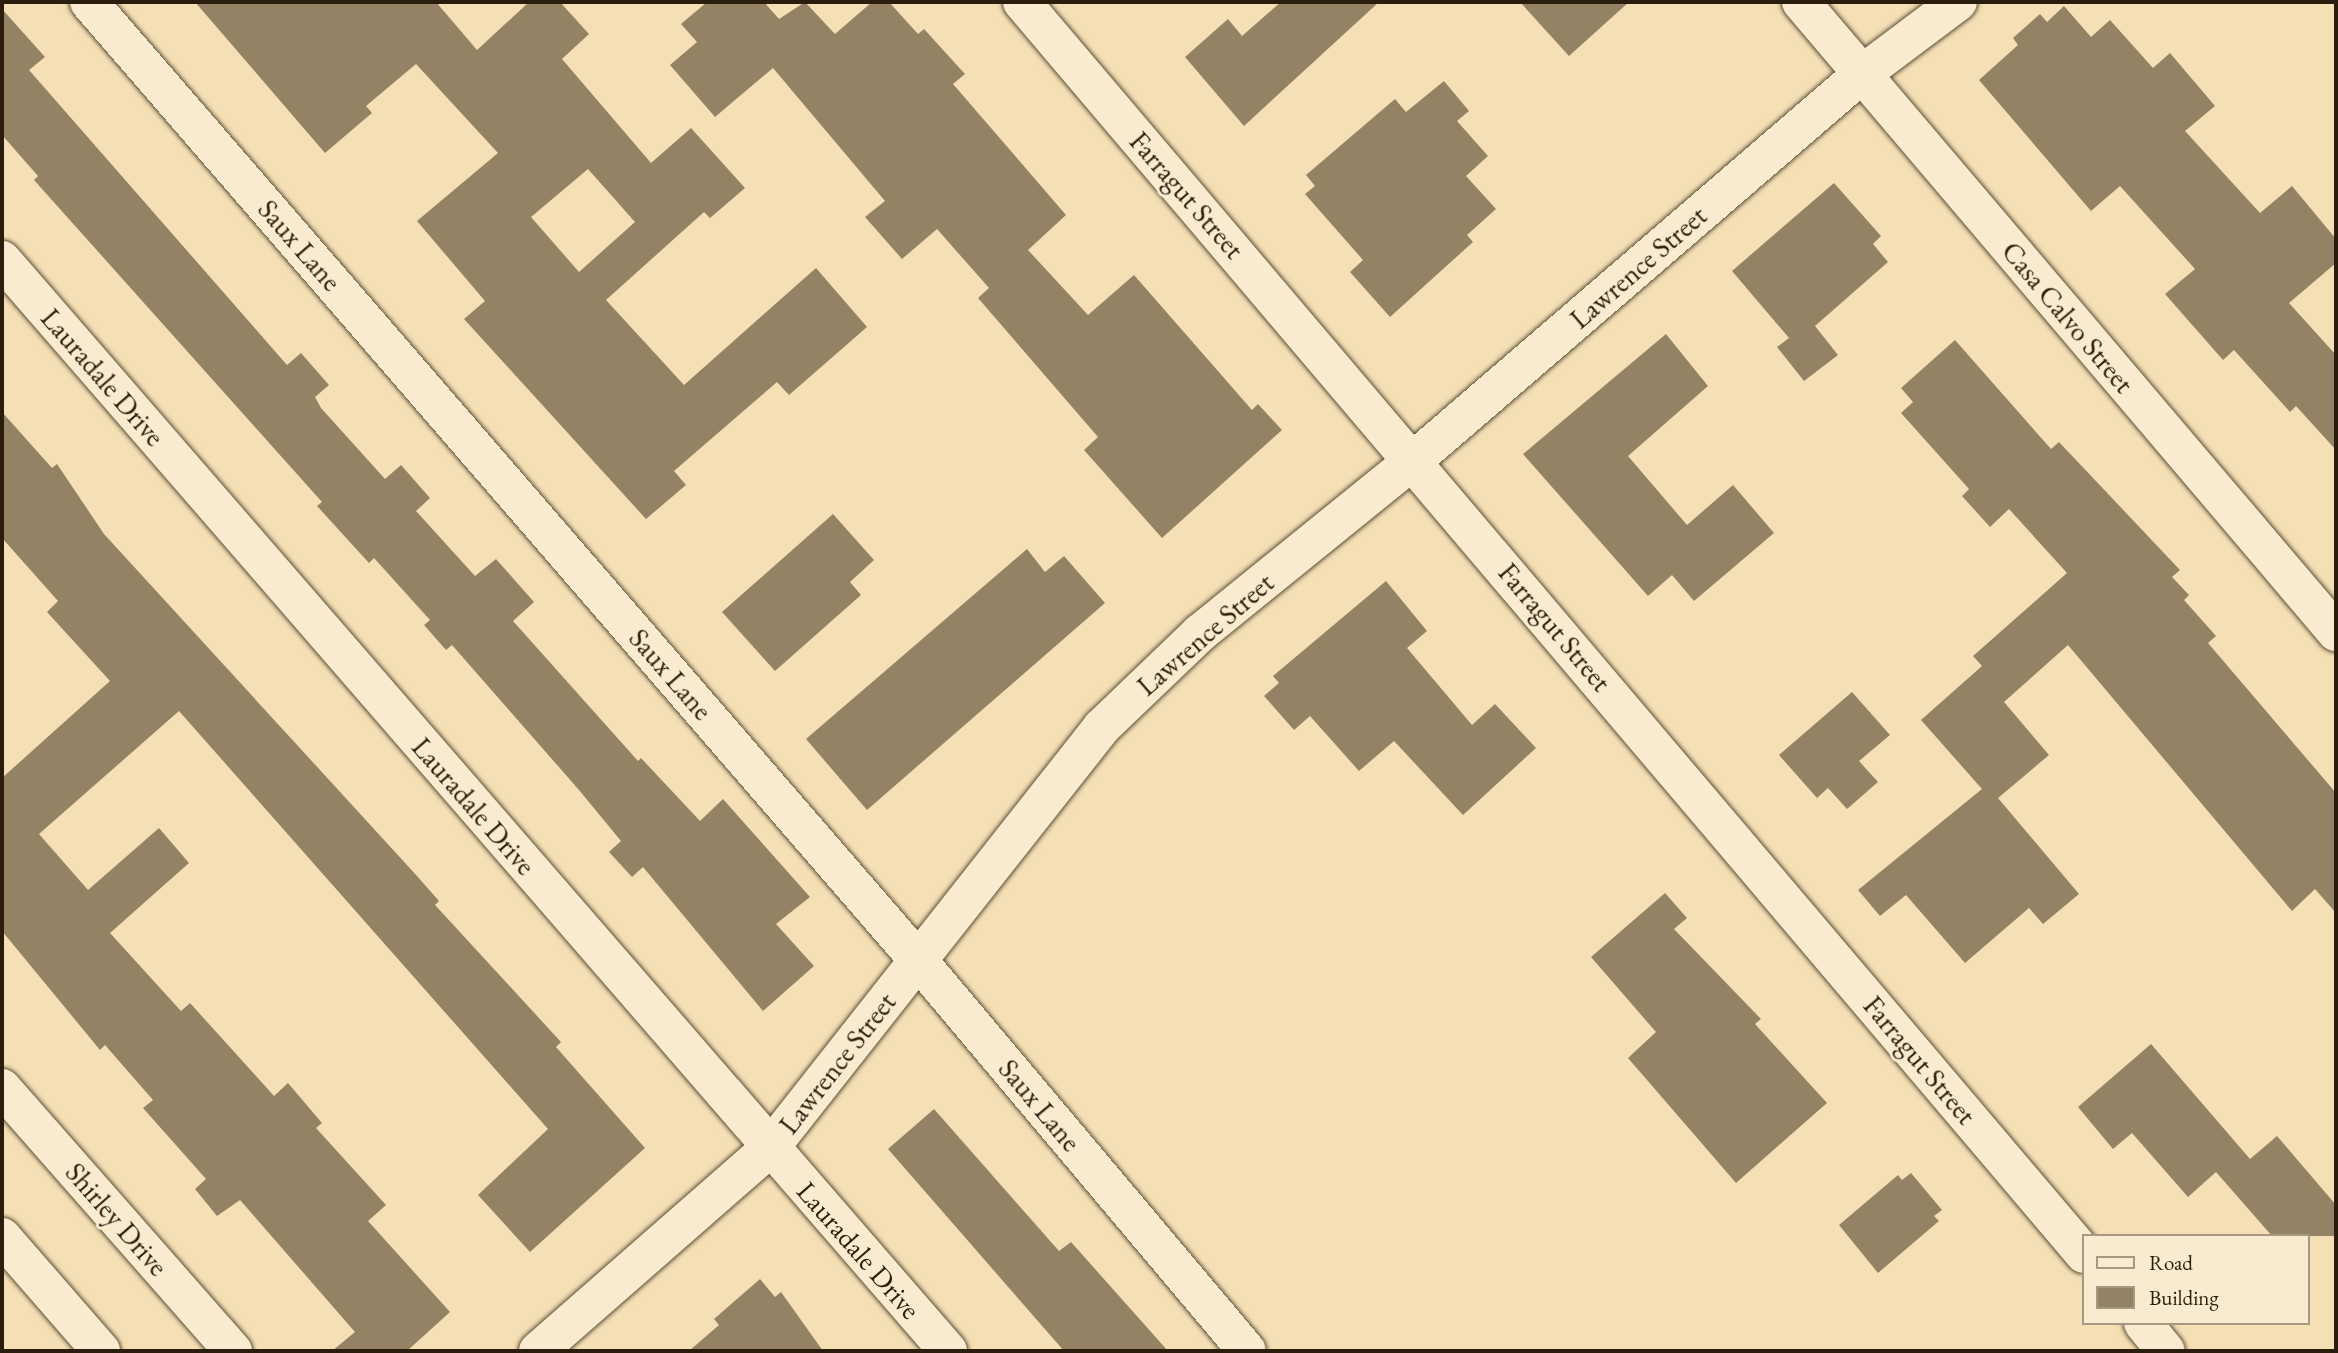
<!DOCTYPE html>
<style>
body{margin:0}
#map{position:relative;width:2338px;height:1353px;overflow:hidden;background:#f5e0b5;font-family:"EB Garamond",serif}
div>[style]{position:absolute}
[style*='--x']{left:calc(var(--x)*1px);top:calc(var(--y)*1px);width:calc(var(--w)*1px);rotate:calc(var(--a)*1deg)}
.building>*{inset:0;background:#948264}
.roads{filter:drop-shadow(0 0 2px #5d4e37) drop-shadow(0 0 2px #5d4e37)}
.street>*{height:38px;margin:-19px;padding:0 19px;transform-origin:19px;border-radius:19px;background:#f8ebcf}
.secondary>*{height:38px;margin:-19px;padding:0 19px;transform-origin:19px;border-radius:19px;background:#f8ebcf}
span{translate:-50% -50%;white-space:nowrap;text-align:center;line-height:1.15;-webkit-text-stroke:6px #f8ebcf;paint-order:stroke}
.street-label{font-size:28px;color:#2a1d0d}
.frame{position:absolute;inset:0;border:4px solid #2a1d0d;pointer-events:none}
.legend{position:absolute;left:2082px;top:1234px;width:228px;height:91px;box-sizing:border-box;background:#f8ebcf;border:2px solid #a69981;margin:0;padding:9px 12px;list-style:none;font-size:21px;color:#2a1d0d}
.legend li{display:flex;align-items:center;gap:14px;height:35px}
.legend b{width:35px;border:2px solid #a69981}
</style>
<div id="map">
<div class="building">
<div style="clip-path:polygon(evenodd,195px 2px,436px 2px,477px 50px,529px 2px,560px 2px,589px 34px,562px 59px,651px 163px,691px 128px,745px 188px,710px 218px,704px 212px,606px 300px,684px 385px,816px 268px,867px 327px,789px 395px,777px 382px,674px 471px,686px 485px,646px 519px,464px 319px,485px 301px,417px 221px,498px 153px,416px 64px,366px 106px,372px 113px,325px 153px,195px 2px,588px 169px,635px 222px,579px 272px,531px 217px,588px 169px)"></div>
<div style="clip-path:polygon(707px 2px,764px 2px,779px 19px,805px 2px,835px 34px,872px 2px,889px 2px,918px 34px,924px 29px,965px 74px,953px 84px,1066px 215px,1028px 250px,1088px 315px,1134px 275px,1252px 410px,1258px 404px,1282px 430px,1162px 538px,1084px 450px,1098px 437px,978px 298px,989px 288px,937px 229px,902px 259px,865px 217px,885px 201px,773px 68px,715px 117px,670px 65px,697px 42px,681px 24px)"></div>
<div style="clip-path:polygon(1281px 2px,1379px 2px,1244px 126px,1185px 57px,1228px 19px,1242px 36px)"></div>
<div style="clip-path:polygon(1520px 2px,1629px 2px,1569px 56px)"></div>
<div style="clip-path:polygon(2064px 6px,2091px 37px,2110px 20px,2153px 68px,2170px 53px,2215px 106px,2185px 131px,2260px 213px,2292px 186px,2336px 239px,2336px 263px,2289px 303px,2336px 355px,2336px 450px,2296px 406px,2290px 412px,2234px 350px,2223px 360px,2165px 294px,2195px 269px,2120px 186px,2091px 211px,1979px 80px,2018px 45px,2013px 38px,2040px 14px,2047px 22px)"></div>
<div style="clip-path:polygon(2px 9px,45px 57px,29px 70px,287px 365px,301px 353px,329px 385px,315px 397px,321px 408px,385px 479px,401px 465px,430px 498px,416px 511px,475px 576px,496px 559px,534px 602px,513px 621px,638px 761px,641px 758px,700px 821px,723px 799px,810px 897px,776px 924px,814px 966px,763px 1011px,643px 867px,632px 877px,609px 852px,621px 841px,579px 790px,452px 645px,446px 650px,424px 625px,430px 620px,374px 558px,369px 563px,317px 506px,322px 502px,34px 180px,38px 176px,2px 135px)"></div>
<div style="clip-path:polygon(1444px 81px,1469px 111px,1457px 121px,1488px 156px,1466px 176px,1496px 209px,1467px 235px,1473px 242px,1390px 317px,1350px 272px,1363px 260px,1305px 194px,1315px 186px,1306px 175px,1395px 99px,1406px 112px)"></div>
<div style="clip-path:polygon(1834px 183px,1881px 236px,1873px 244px,1888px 262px,1815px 326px,1838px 355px,1804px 381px,1777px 347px,1789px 338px,1732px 271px)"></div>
<div style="clip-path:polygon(1666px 334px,1708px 386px,1628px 456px,1687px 525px,1733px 485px,1774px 533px,1694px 601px,1672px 575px,1648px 596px,1523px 454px)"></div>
<div style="clip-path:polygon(1955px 340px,2051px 449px,2059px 442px,2180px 570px,2172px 577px,2189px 595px,2184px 600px,2216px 636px,2208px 643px,2336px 793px,2336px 913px,2315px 889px,2292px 911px,2068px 645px,2004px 702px,2049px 755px,1998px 798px,2079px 894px,2043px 924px,2029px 908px,1965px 963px,1906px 895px,1880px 916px,1858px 890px,1982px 789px,1921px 720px,1982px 666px,1973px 656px,2067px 573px,2009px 509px,1990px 527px,1962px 496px,1969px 489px,1901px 413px,1913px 402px,1901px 388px)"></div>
<div style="clip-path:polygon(2px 412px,52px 468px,57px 464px,104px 534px,417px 876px,439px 901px,435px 905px,561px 1042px,556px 1047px,645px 1148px,530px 1252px,478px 1195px,548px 1129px,179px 711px,39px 834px,88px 890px,159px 828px,189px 863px,110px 933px,181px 1011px,190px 1003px,274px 1096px,288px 1083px,322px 1123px,316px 1128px,386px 1205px,368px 1221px,450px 1312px,407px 1351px,332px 1351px,355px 1332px,240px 1200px,217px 1216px,195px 1189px,206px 1179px,143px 1108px,153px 1100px,105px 1045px,100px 1050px,2px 931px,2px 778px,110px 681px,47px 612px,58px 601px,2px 538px)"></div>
<div style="clip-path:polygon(833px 514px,874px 560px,850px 582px,861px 595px,775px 671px,722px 612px)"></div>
<div style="clip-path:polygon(1027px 549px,1045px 572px,1064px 556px,1105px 603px,867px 810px,806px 739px)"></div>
<div style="clip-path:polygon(1386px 581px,1427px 631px,1407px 648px,1472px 725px,1495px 704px,1536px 748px,1463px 815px,1394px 741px,1359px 771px,1310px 716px,1294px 730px,1264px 696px,1279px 683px,1273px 676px)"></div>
<div style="clip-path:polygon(1852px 692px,1890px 735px,1859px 761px,1878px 782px,1847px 809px,1828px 788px,1817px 798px,1779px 755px)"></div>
<div style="clip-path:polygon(1665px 893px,1687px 918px,1674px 929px,1761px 1019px,1755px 1024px,1827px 1103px,1736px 1183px,1628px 1058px,1656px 1032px,1591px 957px)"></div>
<div style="clip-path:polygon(2151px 1044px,2250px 1159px,2277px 1136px,2336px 1205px,2336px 1236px,2272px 1236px,2216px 1172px,2188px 1197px,2132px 1133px,2113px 1149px,2078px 1107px)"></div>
<div style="clip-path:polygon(934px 1109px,1059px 1251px,1071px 1242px,1168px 1351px,1064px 1351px,888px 1149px)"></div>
<div style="clip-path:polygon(1911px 1173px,1942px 1210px,1934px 1216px,1939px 1221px,1878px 1273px,1839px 1225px,1898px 1175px,1902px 1180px)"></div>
<div style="clip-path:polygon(760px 1279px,775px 1297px,781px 1292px,823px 1351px,689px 1351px,719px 1325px,714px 1319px)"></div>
</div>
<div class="roads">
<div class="street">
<div style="--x:89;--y:2;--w:1265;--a:49.13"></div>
<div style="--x:917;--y:959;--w:512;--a:49.91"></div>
<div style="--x:1022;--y:2;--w:1642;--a:49.69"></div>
<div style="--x:1801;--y:2;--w:827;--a:49.66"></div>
<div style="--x:2;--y:260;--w:1444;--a:49.07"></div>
<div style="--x:2143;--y:1323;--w:36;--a:51"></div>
<div style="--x:538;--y:1351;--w:308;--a:-41.2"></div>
<div style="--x:770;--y:1148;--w:536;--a:-51.74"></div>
<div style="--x:1102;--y:727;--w:136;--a:-43.8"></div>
<div style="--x:1200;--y:633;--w:275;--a:-39"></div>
<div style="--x:1414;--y:460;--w:591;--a:-40.75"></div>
<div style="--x:1862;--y:74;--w:120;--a:-36.9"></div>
</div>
<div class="secondary">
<div style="--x:2;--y:1088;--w:350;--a:48.7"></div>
<div style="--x:2;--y:1237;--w:151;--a:49"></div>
</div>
</div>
<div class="street-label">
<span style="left:1187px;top:195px;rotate:49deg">Farragut Street</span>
<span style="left:300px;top:245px;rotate:49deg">Saux Lane</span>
<span style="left:1638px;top:267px;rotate:-41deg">Lawrence Street</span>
<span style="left:2068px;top:317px;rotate:50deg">Casa Calvo Street</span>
<span style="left:103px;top:377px;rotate:49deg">Lauradale Drive</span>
<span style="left:1555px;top:627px;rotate:50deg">Farragut Street</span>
<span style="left:1205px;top:634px;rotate:-41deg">Lawrence Street</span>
<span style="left:671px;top:674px;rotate:49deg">Saux Lane</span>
<span style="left:474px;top:806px;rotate:49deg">Lauradale Drive</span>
<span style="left:1920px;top:1060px;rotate:50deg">Farragut Street</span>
<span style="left:837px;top:1063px;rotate:-52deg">Lawrence Street</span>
<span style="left:1040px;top:1105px;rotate:50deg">Saux Lane</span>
<span style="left:117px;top:1219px;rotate:49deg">Shirley Drive</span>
<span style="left:859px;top:1250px;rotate:49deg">Lauradale Drive</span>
</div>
<div class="frame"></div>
<ul class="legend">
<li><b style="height:9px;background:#f8ebcf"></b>Road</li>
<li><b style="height:19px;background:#948264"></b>Building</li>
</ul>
</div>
